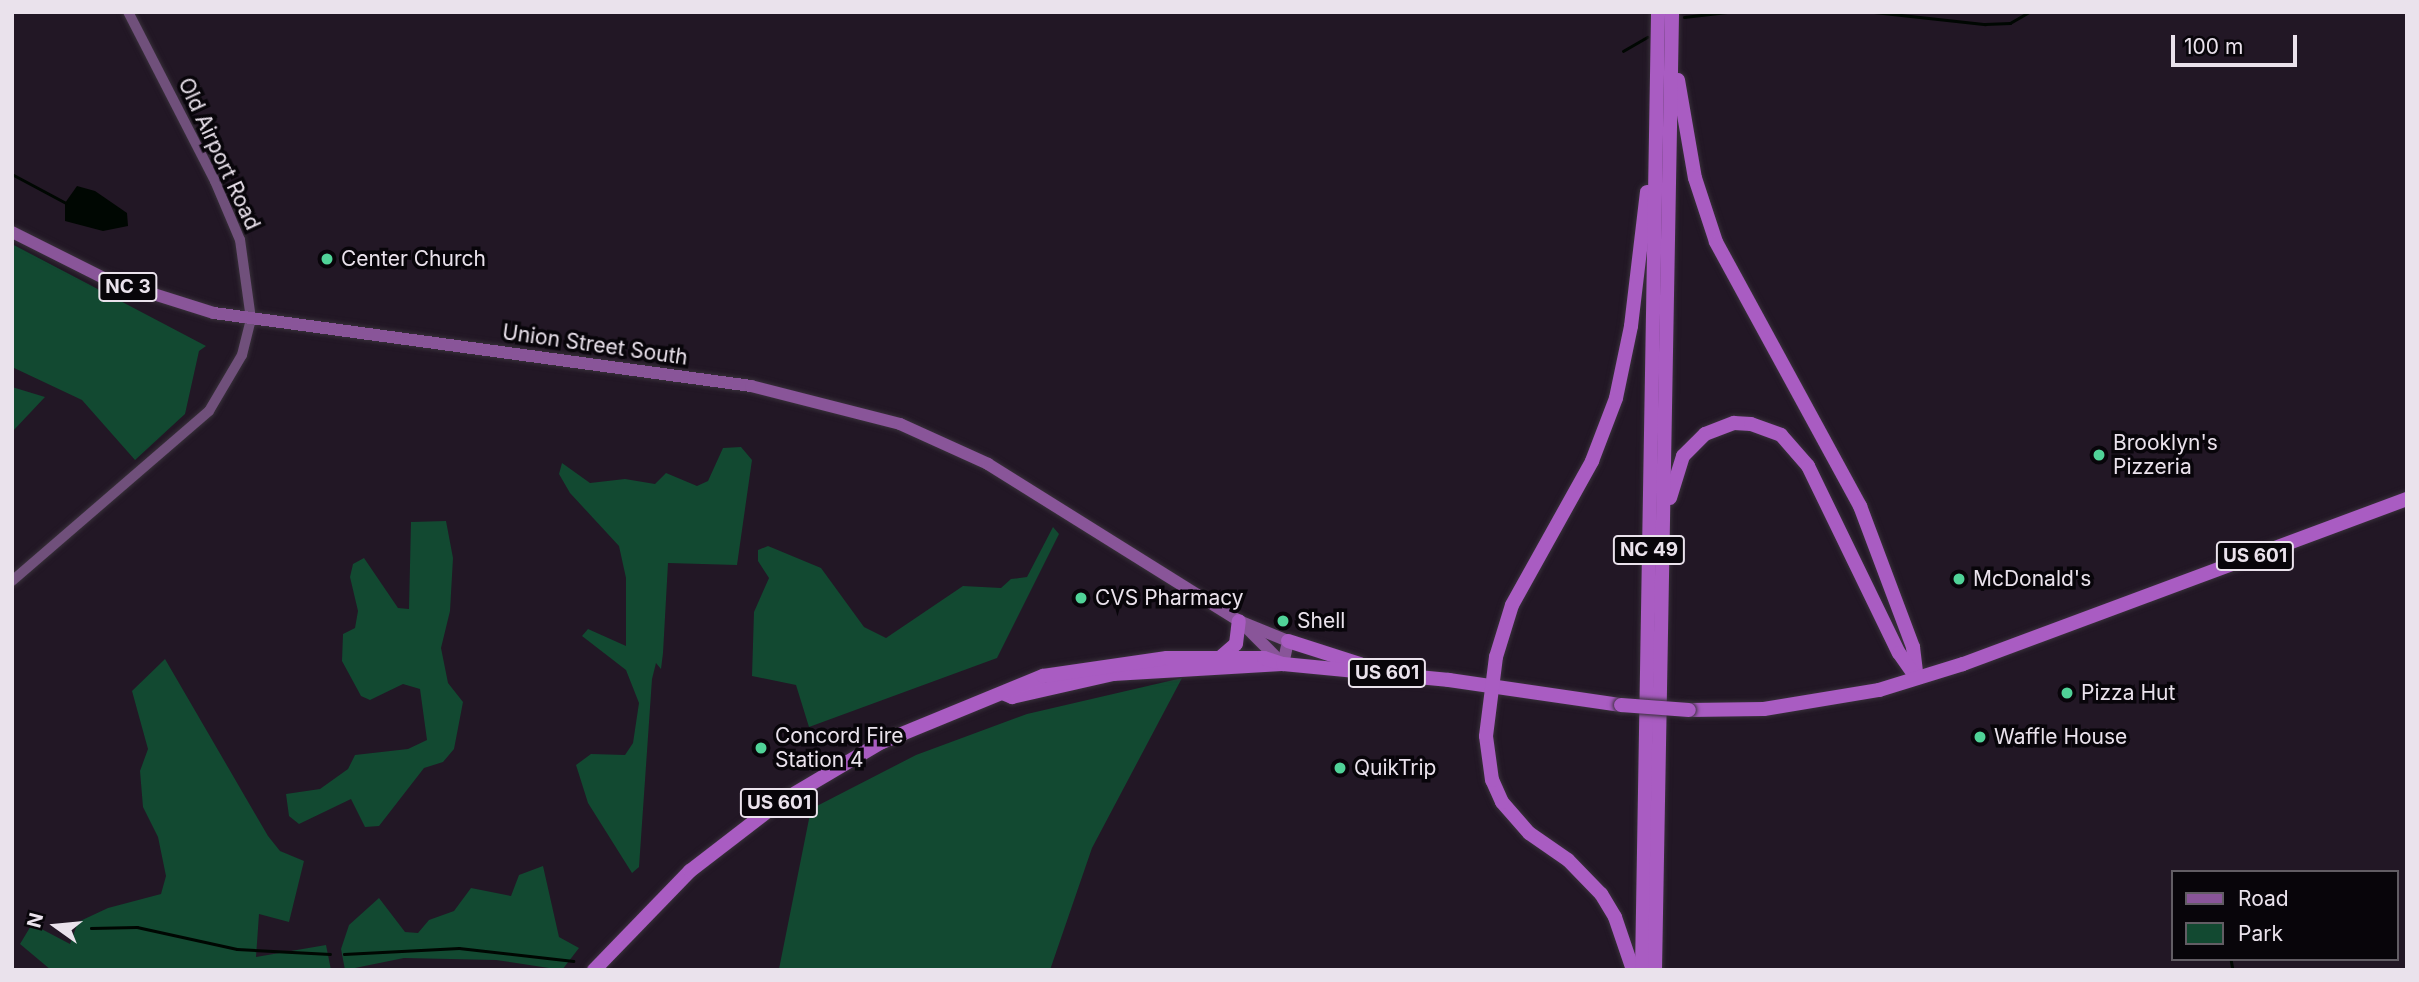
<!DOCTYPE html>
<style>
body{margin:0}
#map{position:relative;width:2419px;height:982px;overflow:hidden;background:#221725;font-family:Inter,sans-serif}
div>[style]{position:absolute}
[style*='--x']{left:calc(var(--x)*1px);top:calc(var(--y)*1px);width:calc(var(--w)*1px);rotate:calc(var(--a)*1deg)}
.green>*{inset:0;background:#124931}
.water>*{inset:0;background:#000702}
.stream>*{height:2.5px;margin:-1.25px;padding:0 1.25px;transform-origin:1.25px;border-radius:1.25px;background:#000702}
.roads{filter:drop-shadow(0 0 2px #38303a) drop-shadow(0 0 2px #38303a)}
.secondary>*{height:10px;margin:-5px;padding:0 5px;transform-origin:5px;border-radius:5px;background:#70507b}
.primary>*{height:12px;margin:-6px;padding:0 6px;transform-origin:6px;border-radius:6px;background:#895599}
.highway>*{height:14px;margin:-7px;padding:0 7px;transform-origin:7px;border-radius:7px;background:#a95cc2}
.bridges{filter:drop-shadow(0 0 2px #38303a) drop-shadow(0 0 2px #38303a)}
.highway-bridge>*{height:14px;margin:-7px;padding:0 7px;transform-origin:7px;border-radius:7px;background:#a95cc2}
.dots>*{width:19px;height:19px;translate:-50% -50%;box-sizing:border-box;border:4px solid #08050a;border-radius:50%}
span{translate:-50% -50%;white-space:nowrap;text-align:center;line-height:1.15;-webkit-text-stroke:7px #08050a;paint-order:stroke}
.shield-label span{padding:2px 5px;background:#08050a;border:2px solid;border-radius:5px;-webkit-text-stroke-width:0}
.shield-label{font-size:19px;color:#eae2ec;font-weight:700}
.street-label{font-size:21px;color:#eae2ec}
.poi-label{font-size:21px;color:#eae2ec}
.left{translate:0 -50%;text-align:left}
.frame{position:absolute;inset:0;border:14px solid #eae2ec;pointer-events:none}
.legend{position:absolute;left:2171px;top:870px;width:228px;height:91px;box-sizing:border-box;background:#08050a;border:2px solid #625d64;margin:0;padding:9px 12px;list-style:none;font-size:21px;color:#eae2ec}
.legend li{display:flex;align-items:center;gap:14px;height:35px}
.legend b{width:35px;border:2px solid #625d64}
.north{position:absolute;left:21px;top:891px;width:70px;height:70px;-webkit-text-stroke:5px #08050a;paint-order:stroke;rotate:285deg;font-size:19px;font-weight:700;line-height:28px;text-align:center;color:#eae2ec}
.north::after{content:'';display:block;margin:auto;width:24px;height:32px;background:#eae2ec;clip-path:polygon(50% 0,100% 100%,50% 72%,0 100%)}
.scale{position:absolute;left:2171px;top:35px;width:126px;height:32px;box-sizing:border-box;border:4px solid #eae2ec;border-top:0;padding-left:9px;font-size:21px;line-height:24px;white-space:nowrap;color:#eae2ec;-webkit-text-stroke:5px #08050a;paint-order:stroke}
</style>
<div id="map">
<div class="green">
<div style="clip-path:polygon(12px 244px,206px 346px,199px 351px,185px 414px,135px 460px,82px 400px,12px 367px)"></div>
<div style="clip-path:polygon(12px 387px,45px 397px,12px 432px)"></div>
<div style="clip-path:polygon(741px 447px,752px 460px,737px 565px,668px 563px,663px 653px,661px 669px,656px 663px,652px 679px,639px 867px,632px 873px,588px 803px,576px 765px,591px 754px,625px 755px,633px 743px,639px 703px,626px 670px,582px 636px,588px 629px,626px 646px,626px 578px,619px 546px,570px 493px,559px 474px,562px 463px,590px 483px,625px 479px,655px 484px,666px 473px,697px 486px,708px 481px,723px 448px)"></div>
<div style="clip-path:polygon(446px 521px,453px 558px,450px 611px,441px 648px,448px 683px,463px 702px,454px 749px,443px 762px,424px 768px,379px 826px,365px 827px,351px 799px,299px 824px,289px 816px,286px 794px,320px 789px,348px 769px,355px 755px,408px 749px,427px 740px,420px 689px,403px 684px,370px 700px,361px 696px,342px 661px,343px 634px,355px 628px,358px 611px,350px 577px,353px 564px,364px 558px,398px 608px,409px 609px,411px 522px)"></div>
<div style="clip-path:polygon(1053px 527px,1059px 534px,997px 658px,809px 727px,796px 685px,752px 676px,754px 612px,769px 578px,758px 561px,758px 550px,768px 546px,821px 568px,864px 627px,886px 638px,963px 586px,1001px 588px,1011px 579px,1027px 577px)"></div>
<div style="clip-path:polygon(165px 659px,268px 836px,280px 851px,304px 861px,289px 922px,259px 914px,256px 957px,326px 945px,331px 970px,51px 970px,20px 944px,32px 924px,70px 944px,78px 922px,108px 908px,161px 894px,166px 876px,158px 837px,143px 807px,140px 771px,148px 749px,132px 691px)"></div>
<div style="clip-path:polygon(1182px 678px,1092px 848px,1050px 970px,779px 969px,811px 809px,916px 755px,1027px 714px)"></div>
<div style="clip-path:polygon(543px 866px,559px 937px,579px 948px,562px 970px,496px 960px,404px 958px,345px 970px,341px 949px,349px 925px,379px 898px,405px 932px,418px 933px,429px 920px,454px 911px,471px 888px,511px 896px,519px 875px)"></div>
</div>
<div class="water">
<div style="clip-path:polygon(77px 186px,95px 191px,127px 213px,128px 226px,103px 231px,65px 221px,65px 203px)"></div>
</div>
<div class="stream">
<div style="--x:1874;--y:12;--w:112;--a:6.2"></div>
<div style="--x:1985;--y:24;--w:25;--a:-2"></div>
<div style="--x:2010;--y:23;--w:22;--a:-30"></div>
<div style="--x:1684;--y:17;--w:43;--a:-6.6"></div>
<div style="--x:1623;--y:51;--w:28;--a:-30"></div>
<div style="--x:12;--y:174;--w:61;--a:28.2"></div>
<div style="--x:91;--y:928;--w:46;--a:-1.2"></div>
<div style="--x:137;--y:927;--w:102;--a:12.4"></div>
<div style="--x:237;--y:949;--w:93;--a:3.1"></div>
<div style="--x:344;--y:954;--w:115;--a:-3"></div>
<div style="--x:459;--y:948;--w:115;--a:6.5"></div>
<div style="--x:2231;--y:959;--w:11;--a:80"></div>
</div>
<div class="roads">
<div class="secondary">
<div style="--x:12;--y:581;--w:260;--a:-40.8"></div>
<div style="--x:209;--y:411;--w:65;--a:-59.5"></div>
<div style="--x:242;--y:355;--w:37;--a:-76"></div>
<div style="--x:251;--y:319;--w:80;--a:-97.9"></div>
<div style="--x:240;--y:240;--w:64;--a:-113"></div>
<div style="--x:215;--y:181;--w:190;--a:-117.2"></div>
</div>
<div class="primary">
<div style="--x:12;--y:232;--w:105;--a:26.6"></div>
<div style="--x:106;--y:279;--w:113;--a:17.5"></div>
<div style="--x:214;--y:313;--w:542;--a:7.74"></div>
<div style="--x:751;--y:386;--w:154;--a:14.3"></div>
<div style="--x:900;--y:424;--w:97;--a:24.4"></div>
<div style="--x:988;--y:464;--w:296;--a:32"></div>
<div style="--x:1239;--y:621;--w:53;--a:22.2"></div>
<div style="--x:1288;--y:641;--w:24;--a:102"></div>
<div style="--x:1240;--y:621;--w:61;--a:45"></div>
</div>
<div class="highway">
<div style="--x:1678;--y:80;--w:99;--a:80.2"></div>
<div style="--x:1695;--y:178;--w:67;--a:71.8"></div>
<div style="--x:1716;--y:242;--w:301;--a:61.4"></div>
<div style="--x:1860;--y:506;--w:151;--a:69.4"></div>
<div style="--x:1913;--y:647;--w:31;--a:83"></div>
<div style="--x:1670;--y:498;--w:44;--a:-72.8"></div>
<div style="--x:1683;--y:456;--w:31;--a:-45"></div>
<div style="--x:1705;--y:434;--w:31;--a:-21"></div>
<div style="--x:1734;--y:423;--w:17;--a:3"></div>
<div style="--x:1751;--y:424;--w:32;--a:20"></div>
<div style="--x:1781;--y:435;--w:41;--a:48.9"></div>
<div style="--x:1808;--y:466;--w:208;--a:64.1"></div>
<div style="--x:1899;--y:653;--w:29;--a:55"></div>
<div style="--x:1288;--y:641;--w:76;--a:17.7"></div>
<div style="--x:1222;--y:656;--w:18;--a:-41"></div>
<div style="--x:1236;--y:644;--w:23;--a:-83"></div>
<div style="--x:1005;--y:694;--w:8;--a:23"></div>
<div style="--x:1012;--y:697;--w:104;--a:-12.8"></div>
<div style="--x:1113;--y:674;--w:169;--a:-3.4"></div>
<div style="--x:1689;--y:710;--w:75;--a:-0.8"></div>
<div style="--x:1764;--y:709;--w:117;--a:-9.4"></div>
<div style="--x:1879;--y:690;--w:88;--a:-17.2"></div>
<div style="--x:1963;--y:664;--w:474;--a:-20.4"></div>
<div style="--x:594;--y:970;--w:138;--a:-45.9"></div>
<div style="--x:690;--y:871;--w:110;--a:-37.6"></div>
<div style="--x:777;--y:804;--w:122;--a:-30.6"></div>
<div style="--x:882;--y:742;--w:174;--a:-22.3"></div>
<div style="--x:1043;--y:676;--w:125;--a:-8.3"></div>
<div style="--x:1167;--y:658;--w:97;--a:0"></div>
<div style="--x:1264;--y:658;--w:20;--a:18"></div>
<div style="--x:1283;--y:664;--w:167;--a:5.5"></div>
<div style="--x:1449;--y:680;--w:174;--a:8.3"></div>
<div style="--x:1633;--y:970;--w:56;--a:-108.8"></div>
<div style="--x:1615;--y:917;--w:27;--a:-121"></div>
<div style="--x:1601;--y:894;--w:47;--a:-134.1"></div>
<div style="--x:1568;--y:860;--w:47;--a:-145.3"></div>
<div style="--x:1529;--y:833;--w:41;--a:-131.1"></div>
<div style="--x:1502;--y:802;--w:24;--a:-114"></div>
<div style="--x:1492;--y:780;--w:44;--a:-97.8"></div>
<div style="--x:1486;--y:736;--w:80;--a:-82.8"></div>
<div style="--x:1496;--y:657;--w:54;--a:-72.9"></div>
<div style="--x:1512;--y:605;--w:165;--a:-60.9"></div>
<div style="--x:1592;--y:461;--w:67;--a:-69.1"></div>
<div style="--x:1616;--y:398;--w:74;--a:-78.2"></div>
<div style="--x:1631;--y:326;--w:135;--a:-83.2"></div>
<div style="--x:1642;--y:970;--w:958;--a:-89.04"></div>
<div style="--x:1655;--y:970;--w:958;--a:-88.98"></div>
</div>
</div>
<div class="bridges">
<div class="highway-bridge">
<div style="--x:1621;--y:705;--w:68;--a:4.2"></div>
</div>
</div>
<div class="dots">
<div style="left:327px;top:259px;background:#50d398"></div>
<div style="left:2099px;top:455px;background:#50d398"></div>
<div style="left:1959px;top:579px;background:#50d398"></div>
<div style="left:1081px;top:598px;background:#50d398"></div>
<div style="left:1283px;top:621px;background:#50d398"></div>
<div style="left:2067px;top:693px;background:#50d398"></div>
<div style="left:1980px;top:737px;background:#50d398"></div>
<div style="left:761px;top:748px;background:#50d398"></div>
<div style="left:1340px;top:768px;background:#50d398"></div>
</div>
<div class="shield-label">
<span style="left:128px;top:287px">NC 3</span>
<span style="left:1649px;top:550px">NC 49</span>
<span style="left:2255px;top:556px">US 601</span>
<span style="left:1387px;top:673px">US 601</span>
<span style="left:779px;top:803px">US 601</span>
</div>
<div class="street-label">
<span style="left:219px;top:154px;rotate:65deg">Old Airport Road</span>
<span style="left:595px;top:345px;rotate:8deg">Union Street South</span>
</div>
<div class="poi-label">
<span class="left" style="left:341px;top:259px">Center Church</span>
<span class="left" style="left:2113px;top:455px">Brooklyn's<br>Pizzeria</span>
<span class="left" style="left:1973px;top:579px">McDonald's</span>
<span class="left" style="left:1095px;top:598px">CVS Pharmacy</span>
<span class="left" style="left:1297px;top:621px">Shell</span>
<span class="left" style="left:2081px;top:693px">Pizza Hut</span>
<span class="left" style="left:775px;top:748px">Concord Fire<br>Station 4</span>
<span class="left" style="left:1994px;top:737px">Waffle House</span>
<span class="left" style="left:1354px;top:768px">QuikTrip</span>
</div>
<div class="frame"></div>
<ul class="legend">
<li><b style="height:9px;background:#895599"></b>Road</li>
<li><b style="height:19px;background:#124931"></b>Park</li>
</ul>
<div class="north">N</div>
<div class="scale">100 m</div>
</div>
